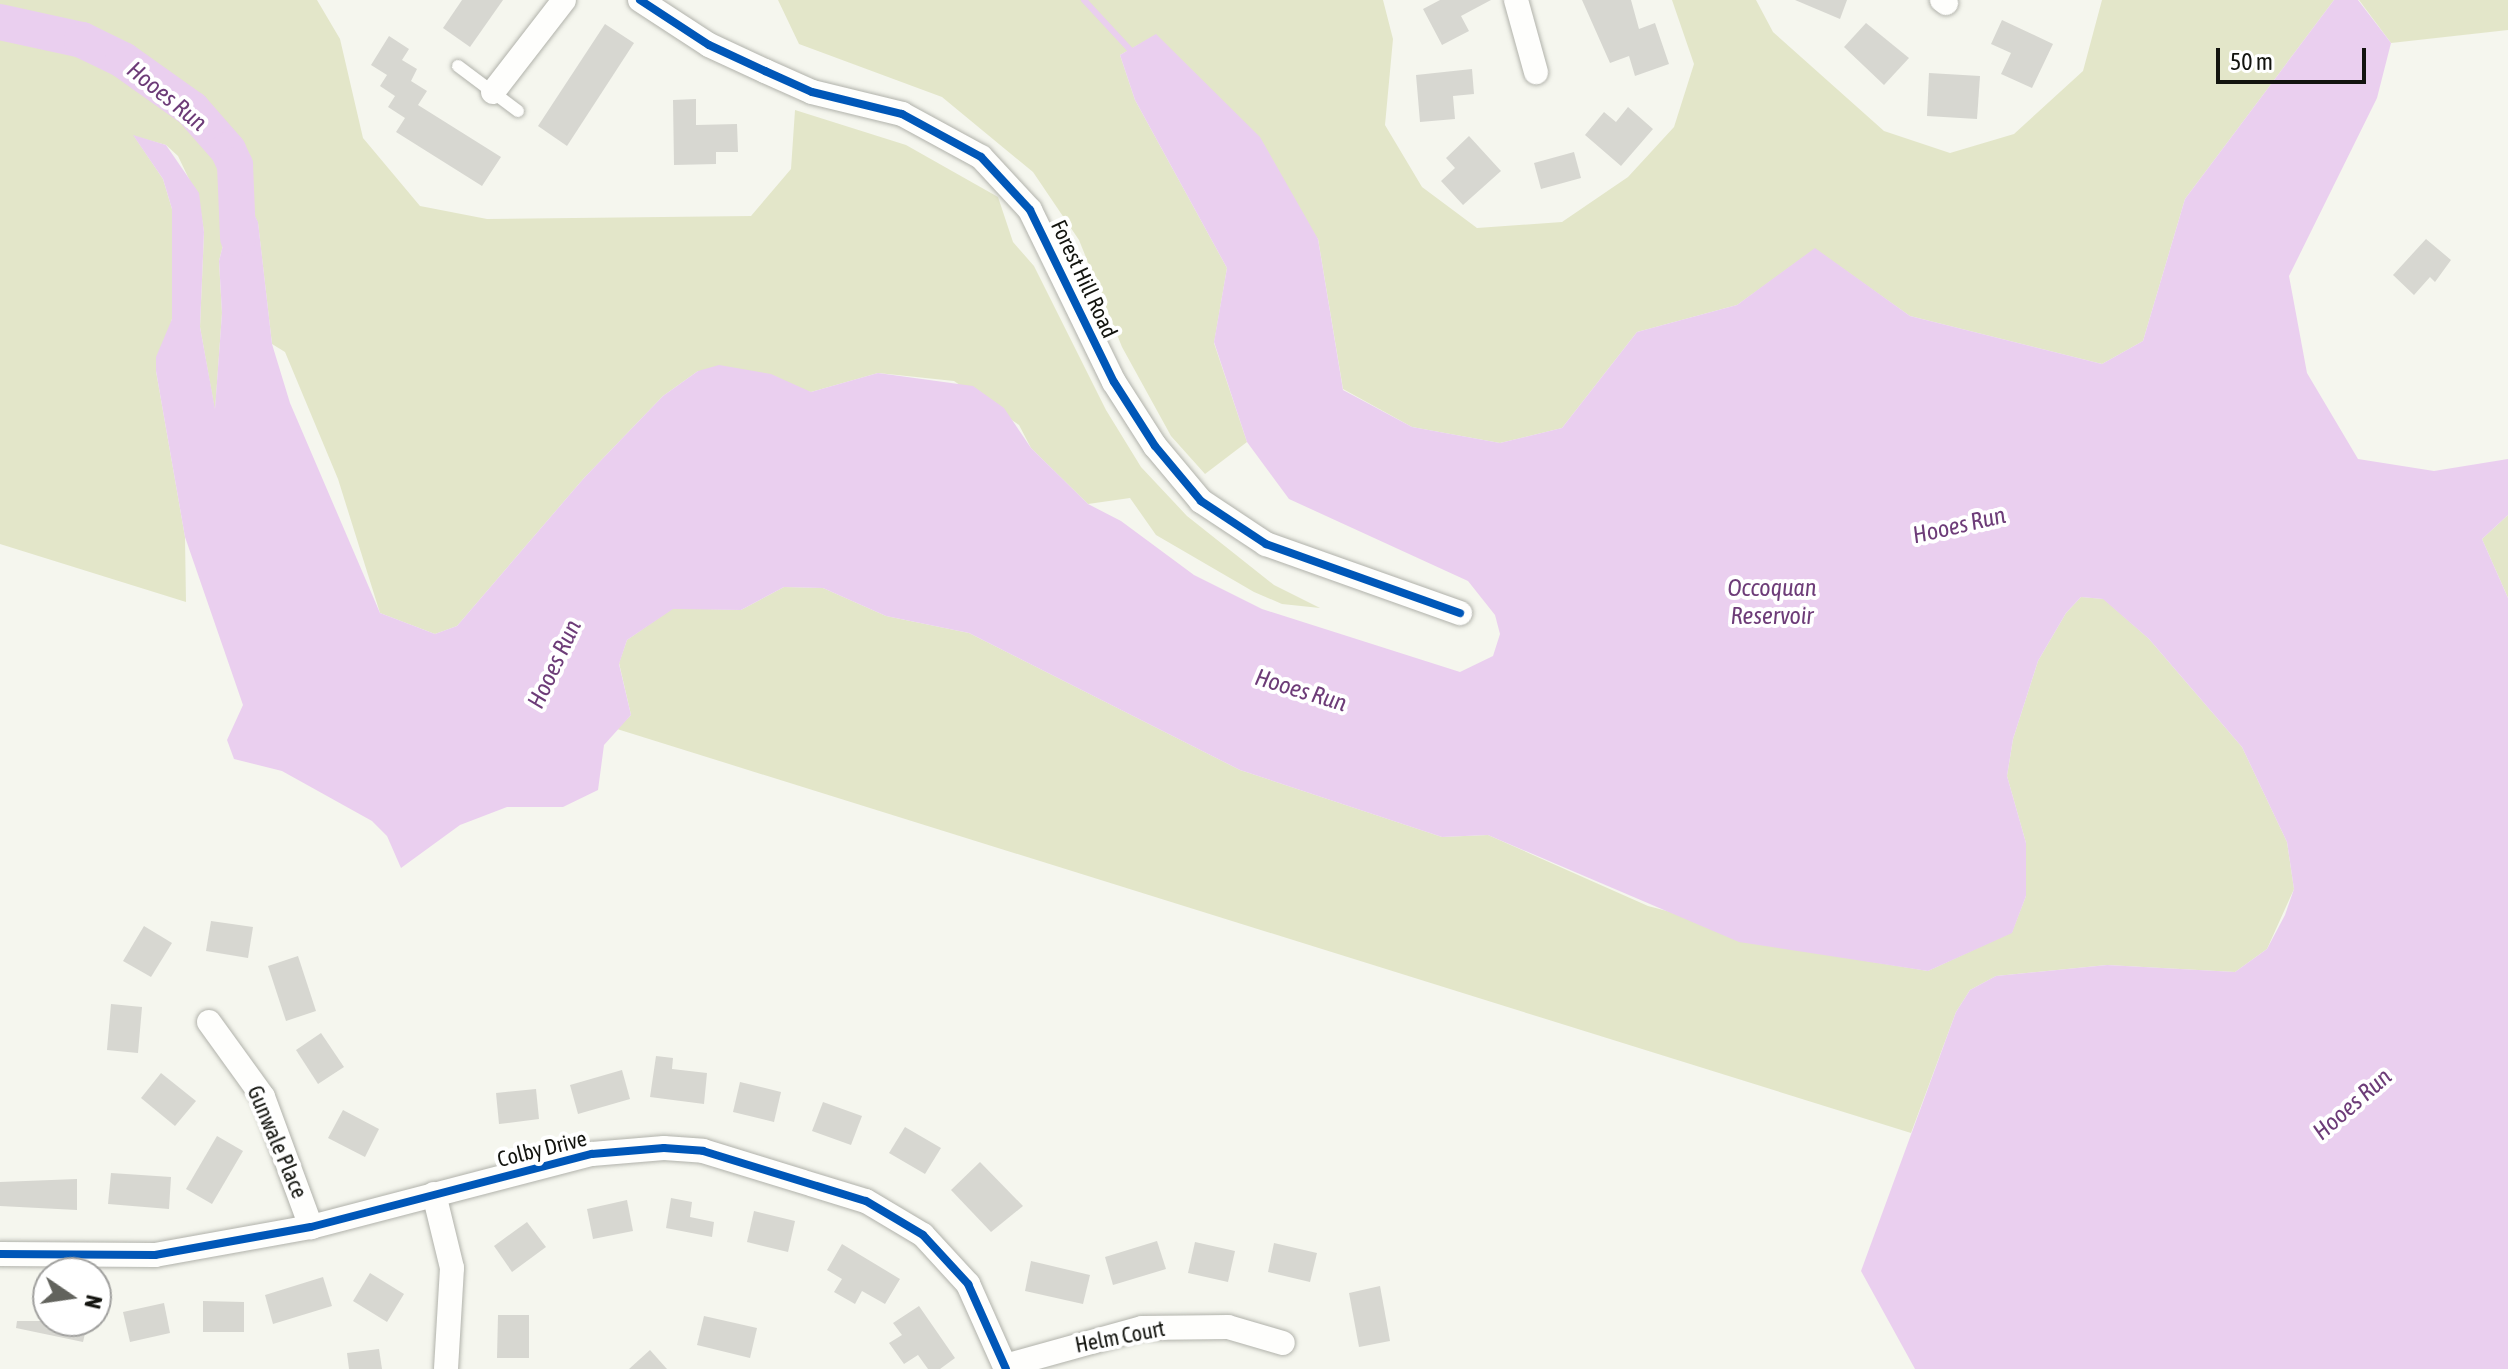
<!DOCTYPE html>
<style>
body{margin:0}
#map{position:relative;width:2508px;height:1369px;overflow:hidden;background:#f5f6ee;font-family:"Asap Condensed",sans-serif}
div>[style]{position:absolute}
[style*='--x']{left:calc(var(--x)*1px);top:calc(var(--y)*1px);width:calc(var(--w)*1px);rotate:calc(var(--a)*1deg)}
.green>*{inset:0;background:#e3e6c9}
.water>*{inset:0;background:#eacfef}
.stream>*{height:6px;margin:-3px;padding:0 3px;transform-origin:3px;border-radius:3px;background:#eacfef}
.river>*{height:36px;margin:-18px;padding:0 18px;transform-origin:18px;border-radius:18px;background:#eacfef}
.building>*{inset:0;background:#d7d7d1}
.roads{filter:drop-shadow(0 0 2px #b1b2ab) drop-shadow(0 0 2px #b1b2ab)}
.service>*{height:12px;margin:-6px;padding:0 6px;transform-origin:6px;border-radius:6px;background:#fefefc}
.minor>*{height:24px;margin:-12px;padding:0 12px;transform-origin:12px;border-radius:12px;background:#fefefc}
.cycleway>*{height:8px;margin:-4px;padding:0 4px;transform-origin:4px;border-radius:4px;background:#0057b8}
span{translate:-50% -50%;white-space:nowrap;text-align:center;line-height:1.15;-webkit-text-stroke:8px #fff;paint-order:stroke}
.street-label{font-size:22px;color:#13140f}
.water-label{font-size:24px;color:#6d3c78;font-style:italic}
.north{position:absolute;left:32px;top:1257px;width:80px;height:80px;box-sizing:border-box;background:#fff;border:2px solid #a1a19f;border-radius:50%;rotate:103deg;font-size:22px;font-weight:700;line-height:32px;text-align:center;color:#13140f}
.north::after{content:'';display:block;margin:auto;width:28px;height:36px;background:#62635d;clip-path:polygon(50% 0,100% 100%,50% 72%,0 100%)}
.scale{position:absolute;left:2216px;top:48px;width:150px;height:36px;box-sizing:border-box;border:4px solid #13140f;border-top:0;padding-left:10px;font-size:24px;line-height:28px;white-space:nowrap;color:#13140f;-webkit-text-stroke:6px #fff;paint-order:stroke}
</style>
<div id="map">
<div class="green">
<div style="clip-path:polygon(0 0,317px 0,340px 39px,363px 138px,420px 206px,487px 219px,751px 216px,791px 169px,795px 110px,906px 145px,998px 197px,1013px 242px,1034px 266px,1106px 410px,1141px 467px,1187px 516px,1274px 585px,1320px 608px,1282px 604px,1254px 592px,1156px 535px,1130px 498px,1088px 504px,1031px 448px,1019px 425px,954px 381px,878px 373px,811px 392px,698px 371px,663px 396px,584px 478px,457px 626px,435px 634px,380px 613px,338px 479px,285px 352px,272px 344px,258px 223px,251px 208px,237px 190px,219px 261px,222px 313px,215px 411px,200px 327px,204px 232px,199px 200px,178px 156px,166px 145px,134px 136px,163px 179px,172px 209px,172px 319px,156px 371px,185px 537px,186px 602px,0 544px)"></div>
<div style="clip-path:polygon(778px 0,1383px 0,1393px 39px,1385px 125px,1422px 187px,1477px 228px,1562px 222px,1628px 177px,1674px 127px,1694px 64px,1672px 0,1756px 0,1773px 32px,1884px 131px,1950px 153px,2014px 134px,2083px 71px,2102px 0,2334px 0,2185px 199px,2143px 341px,2102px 364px,1910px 316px,1815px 249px,1737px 305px,1637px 332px,1562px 428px,1500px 443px,1412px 427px,1343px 389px,1318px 239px,1156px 35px,1120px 55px,1135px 100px,1227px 268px,1214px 343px,1247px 442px,1205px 474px,1171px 436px,1122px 347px,1079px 240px,1033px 172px,942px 97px,799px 44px)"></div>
<div style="clip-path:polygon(2359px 0,2508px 0,2508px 30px,2391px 43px)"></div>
<div style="clip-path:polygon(2508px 515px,2508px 598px,2482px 539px)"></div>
<div style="clip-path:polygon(784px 587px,823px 588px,886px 616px,969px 633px,1240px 770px,1442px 837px,1488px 835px,1648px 906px,1842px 957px,1928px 971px,2012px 932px,2026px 896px,2026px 843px,2007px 776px,2013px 739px,2038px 661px,2066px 613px,2081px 597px,2104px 599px,2149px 639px,2242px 747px,2287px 842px,2294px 889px,2267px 949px,2235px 972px,2107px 965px,1996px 976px,1970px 990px,1956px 1012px,1911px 1133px,617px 729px,631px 715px,619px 663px,627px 640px,673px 608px,741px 610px)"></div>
</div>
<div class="water">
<div style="clip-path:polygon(2334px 0,2358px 0,2391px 43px,2377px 98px,2289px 276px,2307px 373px,2358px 459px,2434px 471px,2508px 459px,2508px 515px,2482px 539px,2508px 598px,2508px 1369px,1915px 1369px,1861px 1271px,1956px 1012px,1970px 990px,1996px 976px,2107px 965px,2235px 972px,2267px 949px,2285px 915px,2294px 889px,2287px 842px,2242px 747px,2149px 639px,2103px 599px,2081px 597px,2066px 613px,2038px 661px,2013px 739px,2007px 776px,2026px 843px,2026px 896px,2012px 933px,1928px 971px,1739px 942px,1488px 835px,1442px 837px,1240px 770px,969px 633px,886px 616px,823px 588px,784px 587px,741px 610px,673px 609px,627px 640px,619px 664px,631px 715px,604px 745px,598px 790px,563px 807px,507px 807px,460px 825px,401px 868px,387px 836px,372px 821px,282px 771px,234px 759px,227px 740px,243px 705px,185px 537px,156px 371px,156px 357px,172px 319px,172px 209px,163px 179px,133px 135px,166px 145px,199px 193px,204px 232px,200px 327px,215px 409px,222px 313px,219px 261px,237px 189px,251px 208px,258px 222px,272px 344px,290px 403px,380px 613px,435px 634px,457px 626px,584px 478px,663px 396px,698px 371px,719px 365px,771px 374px,811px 392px,878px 373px,973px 386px,1004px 408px,1031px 448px,1088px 504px,1121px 521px,1194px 575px,1262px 609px,1460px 672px,1493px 656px,1500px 634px,1495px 615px,1468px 581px,1289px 499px,1247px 442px,1214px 342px,1227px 268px,1135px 100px,1120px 55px,1156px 34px,1260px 137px,1318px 239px,1343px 390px,1412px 427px,1500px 443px,1562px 428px,1637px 332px,1737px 305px,1815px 248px,1910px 316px,2102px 364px,2143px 341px,2185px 199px)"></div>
</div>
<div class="stream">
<div style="--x:1084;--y:0;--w:72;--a:47.2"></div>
</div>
<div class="river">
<div style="--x:0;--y:22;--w:84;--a:12.4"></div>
<div style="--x:82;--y:40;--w:46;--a:26"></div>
<div style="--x:123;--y:60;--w:85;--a:35.4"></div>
<div style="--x:192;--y:109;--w:55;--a:48.7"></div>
<div style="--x:228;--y:150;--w:17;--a:65"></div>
<div style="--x:235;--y:165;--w:73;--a:87.6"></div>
</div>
<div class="building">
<div style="clip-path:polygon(462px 0,503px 0,470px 47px,443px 28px)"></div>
<div style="clip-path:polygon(1440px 0,1491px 0,1461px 16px,1469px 31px,1442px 45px,1423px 9px)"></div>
<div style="clip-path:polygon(1582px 0,1631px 0,1639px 29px,1655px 23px,1669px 64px,1635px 76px,1629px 56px,1610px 63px)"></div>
<div style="clip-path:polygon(1795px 0,1847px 0,1840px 19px)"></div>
<div style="clip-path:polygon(2002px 20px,2053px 44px,2032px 88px,2001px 74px,2011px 53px,1991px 44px)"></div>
<div style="clip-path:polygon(1866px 23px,1909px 58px,1884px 85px,1844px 47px)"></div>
<div style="clip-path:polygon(605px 24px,634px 43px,567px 146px,538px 126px)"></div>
<div style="clip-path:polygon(389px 36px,409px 49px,402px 60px,417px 69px,411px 81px,427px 91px,418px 105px,501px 157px,482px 186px,396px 132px,405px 118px,388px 107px,395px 96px,380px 86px,387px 75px,371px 65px)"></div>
<div style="clip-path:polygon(1472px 69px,1474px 94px,1453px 96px,1455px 119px,1420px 122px,1416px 75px)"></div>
<div style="clip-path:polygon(1929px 73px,1980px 76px,1977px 119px,1927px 116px)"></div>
<div style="clip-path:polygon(696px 99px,696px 125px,737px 124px,738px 152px,716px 152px,716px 164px,674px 165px,673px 100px)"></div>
<div style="clip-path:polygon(1628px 107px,1653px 129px,1621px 166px,1585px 135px,1604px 112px,1616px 122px)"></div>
<div style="clip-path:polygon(1469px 136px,1501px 171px,1463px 205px,1441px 181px,1455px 168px,1446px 158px)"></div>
<div style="clip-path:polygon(1574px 152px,1581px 178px,1541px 189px,1534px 163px)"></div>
<div style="clip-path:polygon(2426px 239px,2451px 260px,2435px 282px,2430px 277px,2414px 295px,2393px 275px)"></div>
<div style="clip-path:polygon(211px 921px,253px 927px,248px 958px,206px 951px)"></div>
<div style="clip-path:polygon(144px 926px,172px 943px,151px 977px,123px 961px)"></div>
<div style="clip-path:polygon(298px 956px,316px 1011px,286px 1021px,268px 966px)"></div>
<div style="clip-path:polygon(111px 1004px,142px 1007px,138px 1053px,107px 1050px)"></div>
<div style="clip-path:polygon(321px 1033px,344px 1067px,318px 1084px,296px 1050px)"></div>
<div style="clip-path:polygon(656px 1056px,673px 1058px,672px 1069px,707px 1073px,704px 1104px,650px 1097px)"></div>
<div style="clip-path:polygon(622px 1070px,630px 1099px,578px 1114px,570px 1085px)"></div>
<div style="clip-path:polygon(161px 1073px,196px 1101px,175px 1126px,141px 1098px)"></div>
<div style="clip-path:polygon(740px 1082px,781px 1092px,774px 1122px,733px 1112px)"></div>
<div style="clip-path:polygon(536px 1089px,539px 1119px,499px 1124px,496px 1093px)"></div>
<div style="clip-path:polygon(823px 1102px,862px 1116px,851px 1145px,812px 1131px)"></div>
<div style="clip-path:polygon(343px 1110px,379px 1129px,365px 1157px,328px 1138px)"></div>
<div style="clip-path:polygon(905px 1127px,941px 1148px,925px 1174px,889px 1153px)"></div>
<div style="clip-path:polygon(217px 1136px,243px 1151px,212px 1204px,186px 1189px)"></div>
<div style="clip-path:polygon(980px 1162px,1023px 1206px,991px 1232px,951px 1190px)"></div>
<div style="clip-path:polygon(111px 1173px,171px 1177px,169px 1209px,108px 1204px)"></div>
<div style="clip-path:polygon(77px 1179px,77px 1210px,0 1206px,0 1182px)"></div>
<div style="clip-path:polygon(671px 1198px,692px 1202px,690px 1217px,714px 1222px,712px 1237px,666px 1228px)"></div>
<div style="clip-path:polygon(627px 1200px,633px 1231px,593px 1239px,587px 1209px)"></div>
<div style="clip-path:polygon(754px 1211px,795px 1221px,788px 1252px,747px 1242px)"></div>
<div style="clip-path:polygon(527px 1222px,546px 1247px,512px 1272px,494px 1246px)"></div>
<div style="clip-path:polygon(1157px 1241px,1166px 1269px,1113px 1285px,1105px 1257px)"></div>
<div style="clip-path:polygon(1195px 1242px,1235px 1251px,1228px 1282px,1188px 1273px)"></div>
<div style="clip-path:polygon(1274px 1243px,1317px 1253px,1310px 1282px,1268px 1272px)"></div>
<div style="clip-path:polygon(842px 1244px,900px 1279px,885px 1304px,862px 1291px,855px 1304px,834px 1292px,842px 1279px,827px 1270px)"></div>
<div style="clip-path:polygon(1031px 1261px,1090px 1275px,1083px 1304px,1025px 1291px)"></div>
<div style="clip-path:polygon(370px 1273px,404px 1294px,387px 1322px,353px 1301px)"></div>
<div style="clip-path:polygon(323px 1277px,332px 1306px,273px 1324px,265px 1295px)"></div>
<div style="clip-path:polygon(1380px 1286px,1390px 1341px,1359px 1347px,1349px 1293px)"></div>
<div style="clip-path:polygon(203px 1301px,244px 1302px,244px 1332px,203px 1332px)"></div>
<div style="clip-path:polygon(164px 1303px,170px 1333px,130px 1342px,123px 1312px)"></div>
<div style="clip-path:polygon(919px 1306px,955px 1358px,940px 1369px,928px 1369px,918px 1355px,904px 1364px,889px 1343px,902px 1335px,893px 1323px)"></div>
<div style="clip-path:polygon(498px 1315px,529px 1315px,529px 1358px,497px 1358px)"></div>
<div style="clip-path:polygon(704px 1316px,757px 1328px,750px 1358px,697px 1345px)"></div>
<div style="clip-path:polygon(17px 1321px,88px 1321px,83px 1342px,16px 1328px)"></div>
<div style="clip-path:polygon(379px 1349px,382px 1369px,349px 1369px,347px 1353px)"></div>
<div style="clip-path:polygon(650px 1350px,667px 1369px,629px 1369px)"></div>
</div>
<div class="roads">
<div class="service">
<div style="--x:458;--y:66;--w:75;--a:36.9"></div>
</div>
<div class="minor">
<div style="--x:640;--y:0;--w:82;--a:33.1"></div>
<div style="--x:709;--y:45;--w:62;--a:24.9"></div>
<div style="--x:765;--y:71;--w:51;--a:24.1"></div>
<div style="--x:812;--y:92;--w:93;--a:13.7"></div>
<div style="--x:902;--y:114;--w:90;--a:28.6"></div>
<div style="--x:981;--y:157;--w:72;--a:47.2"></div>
<div style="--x:1030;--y:210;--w:191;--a:64"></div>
<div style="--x:1114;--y:382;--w:76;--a:57.4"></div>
<div style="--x:1155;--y:446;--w:72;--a:50.1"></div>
<div style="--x:1201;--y:501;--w:78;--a:33.5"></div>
<div style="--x:1266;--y:544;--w:206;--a:19.6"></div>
<div style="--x:1516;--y:0;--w:75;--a:74.5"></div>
<div style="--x:1942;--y:0;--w:5;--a:37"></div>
<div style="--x:493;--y:92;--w:116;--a:-52.3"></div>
<div style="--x:209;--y:1022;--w:92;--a:54.2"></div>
<div style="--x:263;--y:1097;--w:139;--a:69.7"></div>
<div style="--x:434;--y:1194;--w:76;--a:76.3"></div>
<div style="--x:452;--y:1268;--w:101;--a:93.4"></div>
<div style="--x:0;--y:1254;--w:155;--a:0.4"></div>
<div style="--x:155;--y:1255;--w:158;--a:-10.2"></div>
<div style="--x:311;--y:1227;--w:290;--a:-14.6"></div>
<div style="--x:592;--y:1154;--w:72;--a:-4.8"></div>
<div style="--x:664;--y:1148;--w:39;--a:4"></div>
<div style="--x:703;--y:1151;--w:170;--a:17.1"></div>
<div style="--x:866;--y:1201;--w:66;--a:30.8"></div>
<div style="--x:923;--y:1235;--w:67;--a:47.4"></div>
<div style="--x:968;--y:1284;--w:93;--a:65.9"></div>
<div style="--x:1005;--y:1366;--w:142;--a:-15.5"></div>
<div style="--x:1142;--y:1328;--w:86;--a:-0.7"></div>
<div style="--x:1228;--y:1327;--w:57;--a:16.2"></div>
</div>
</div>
<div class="cycleway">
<div style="--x:640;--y:0;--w:82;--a:33.1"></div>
<div style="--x:709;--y:45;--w:62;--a:24.9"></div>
<div style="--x:765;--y:71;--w:51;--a:24.1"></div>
<div style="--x:812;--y:92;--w:93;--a:13.7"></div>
<div style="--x:902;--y:114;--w:90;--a:28.6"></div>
<div style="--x:981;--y:157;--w:72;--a:47.2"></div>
<div style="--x:1030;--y:210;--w:191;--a:64"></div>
<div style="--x:1114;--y:382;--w:76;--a:57.4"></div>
<div style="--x:1155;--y:446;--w:72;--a:50.1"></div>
<div style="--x:1201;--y:501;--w:78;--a:33.5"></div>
<div style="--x:1266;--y:544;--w:206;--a:19.6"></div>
<div style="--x:0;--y:1254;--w:155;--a:0.4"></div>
<div style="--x:155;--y:1255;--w:158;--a:-10.2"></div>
<div style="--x:311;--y:1227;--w:290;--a:-14.6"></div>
<div style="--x:592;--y:1154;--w:72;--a:-4.8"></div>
<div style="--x:664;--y:1148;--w:39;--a:4"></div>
<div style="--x:703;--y:1151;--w:170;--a:17.1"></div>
<div style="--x:866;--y:1201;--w:66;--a:30.8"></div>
<div style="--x:923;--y:1235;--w:67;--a:47.4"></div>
<div style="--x:968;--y:1284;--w:93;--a:65.9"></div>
</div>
<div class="street-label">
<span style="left:1084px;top:279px;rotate:65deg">Forest Hill Road</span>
<span style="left:277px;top:1142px;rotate:67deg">Gunwale Place</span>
<span style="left:542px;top:1149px;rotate:-14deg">Colby Drive</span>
<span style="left:1120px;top:1337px;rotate:-11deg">Helm Court</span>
</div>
<div class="water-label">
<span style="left:167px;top:96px;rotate:39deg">Hooes Run</span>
<span style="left:1959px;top:525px;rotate:-13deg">Hooes Run</span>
<span style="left:1772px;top:602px">Occoquan<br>Reservoir</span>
<span style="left:554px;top:664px;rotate:-65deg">Hooes Run</span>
<span style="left:1301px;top:690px;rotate:17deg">Hooes Run</span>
<span style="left:2352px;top:1104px;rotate:-41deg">Hooes Run</span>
</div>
<div class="north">N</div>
<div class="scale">50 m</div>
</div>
